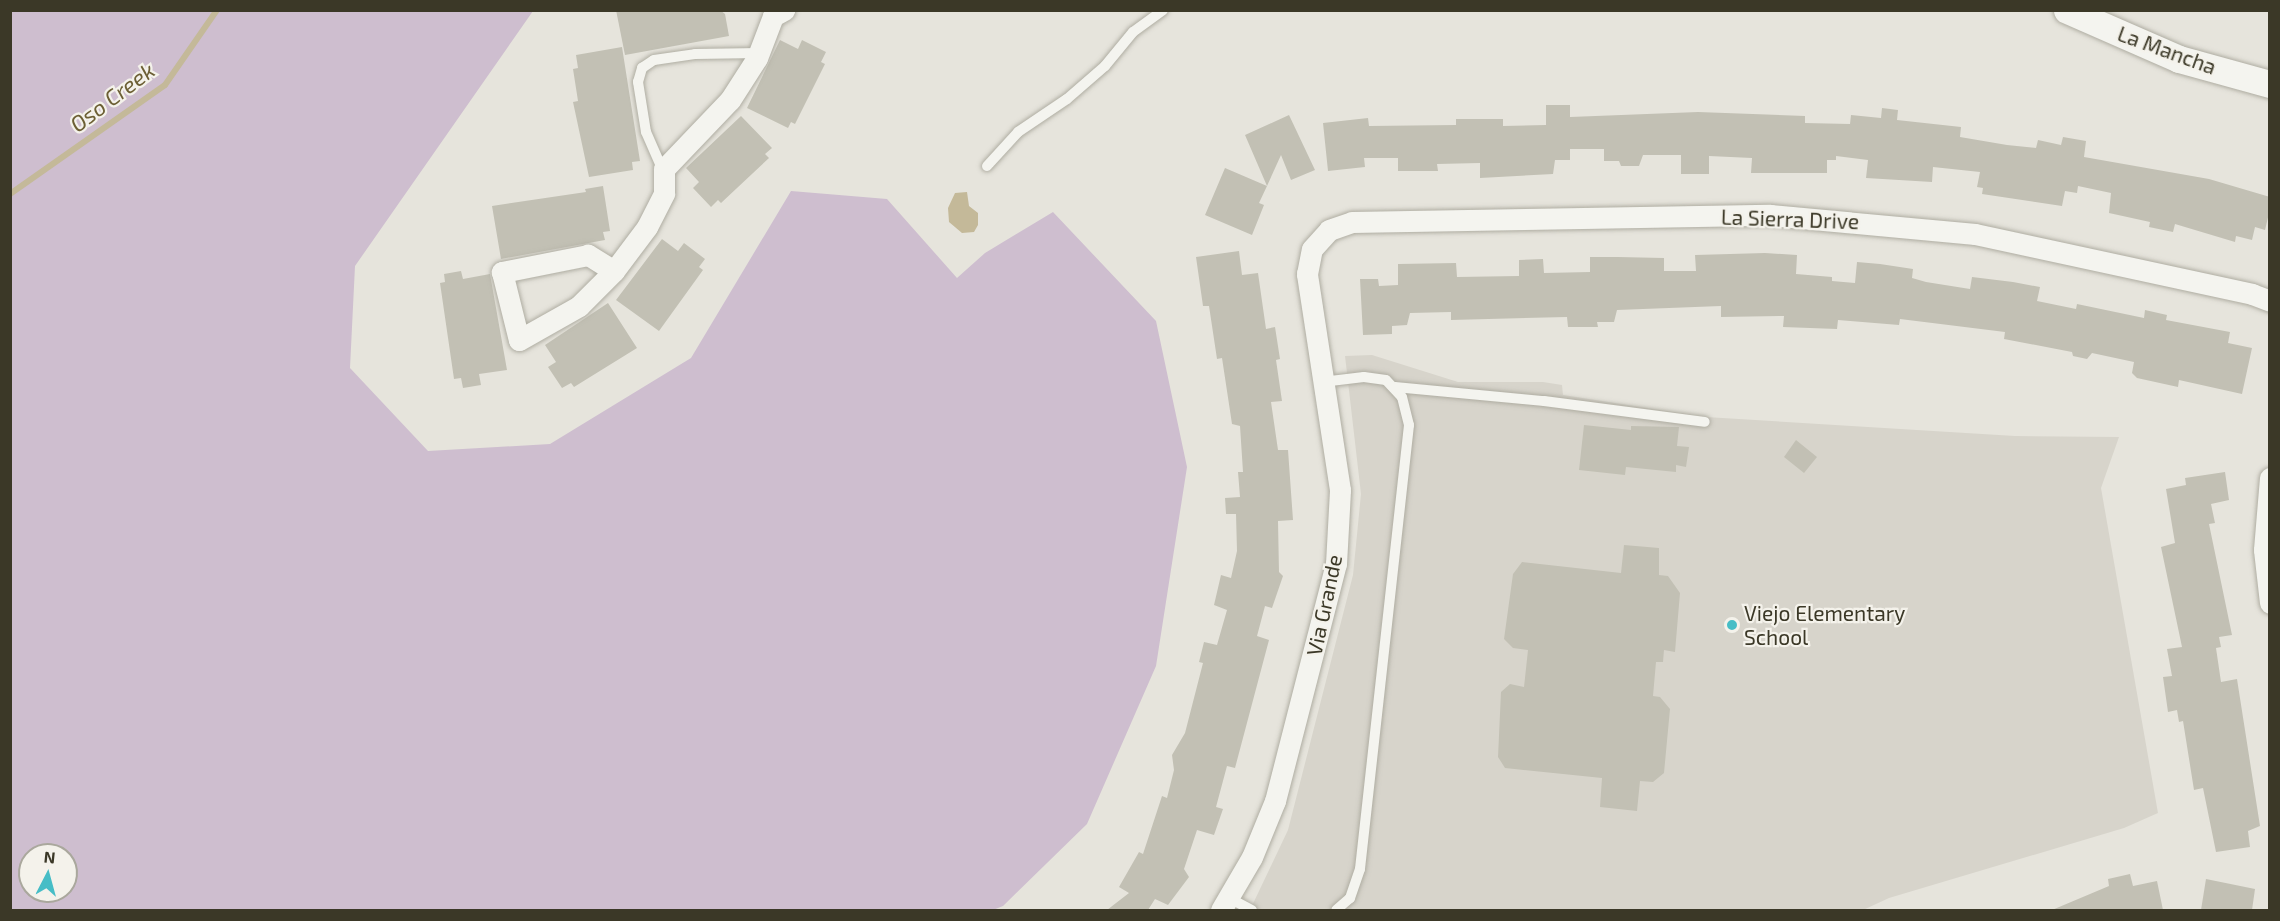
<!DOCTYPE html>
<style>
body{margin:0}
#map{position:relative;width:2280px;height:921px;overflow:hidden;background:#e6e4dc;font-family:"Exo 2",sans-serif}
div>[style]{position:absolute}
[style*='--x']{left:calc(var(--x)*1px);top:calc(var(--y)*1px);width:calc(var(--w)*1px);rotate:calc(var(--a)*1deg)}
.built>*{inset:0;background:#d7d4cb}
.green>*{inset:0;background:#cebecf}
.water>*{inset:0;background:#c4b999}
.stream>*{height:6px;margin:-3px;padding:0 3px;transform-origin:3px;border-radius:3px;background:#c4b999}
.building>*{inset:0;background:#c2c0b4}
.roads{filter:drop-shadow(0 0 2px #afada2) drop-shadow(0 0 2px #afada2)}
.service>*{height:10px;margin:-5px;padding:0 5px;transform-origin:5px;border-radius:5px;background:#f4f4ef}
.minor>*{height:21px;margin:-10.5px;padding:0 10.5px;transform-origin:10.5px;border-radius:10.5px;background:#f4f4ef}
.tertiary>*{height:27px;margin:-13.5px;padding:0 13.5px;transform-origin:13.5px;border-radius:13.5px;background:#f4f4ef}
.dots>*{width:16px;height:16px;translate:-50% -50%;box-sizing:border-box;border:3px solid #f4f2eb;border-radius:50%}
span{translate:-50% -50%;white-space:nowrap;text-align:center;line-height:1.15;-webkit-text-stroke:4.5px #f4f2eb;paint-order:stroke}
.street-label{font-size:21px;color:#3b3827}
.poi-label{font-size:21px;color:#3b3827}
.left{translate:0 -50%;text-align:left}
.water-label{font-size:22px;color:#6c5f34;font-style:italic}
.frame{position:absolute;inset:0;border:12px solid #3b3827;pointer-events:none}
.north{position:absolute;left:18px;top:843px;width:60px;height:60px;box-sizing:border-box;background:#f4f2eb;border:2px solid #aaa89d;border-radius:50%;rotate:6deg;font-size:16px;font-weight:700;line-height:24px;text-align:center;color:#3b3827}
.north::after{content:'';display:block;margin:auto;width:21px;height:27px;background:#46bdc6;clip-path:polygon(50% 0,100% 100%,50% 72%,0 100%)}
</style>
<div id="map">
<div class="built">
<div style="clip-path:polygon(1372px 355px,1458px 382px,1543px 382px,1562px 385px,1563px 395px,1706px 417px,2015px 436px,2119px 437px,2101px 488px,2158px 813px,2124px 828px,1889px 898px,1863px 910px,1250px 910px,1288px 830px,1353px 575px,1361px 494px,1345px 356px)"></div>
</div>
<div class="green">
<div style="clip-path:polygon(evenodd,10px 11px,533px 11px,355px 266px,350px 368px,428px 451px,550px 444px,691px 358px,791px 191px,887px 199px,957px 278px,985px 253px,1053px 212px,1156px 321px,1187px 467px,1156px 666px,1087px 824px,1003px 906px,993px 910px,11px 910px,10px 11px,30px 855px,66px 855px,66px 891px,30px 891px,30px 855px)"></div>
</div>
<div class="water">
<div style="clip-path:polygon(967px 192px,969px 206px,978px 213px,978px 225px,974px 232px,962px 233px,949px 222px,948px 208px,955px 193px)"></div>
</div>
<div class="stream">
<div style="--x:10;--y:194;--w:189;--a:-35.1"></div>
<div style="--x:165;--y:85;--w:91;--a:-55.3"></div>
</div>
<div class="building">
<div style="clip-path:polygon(616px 10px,720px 10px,725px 14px,729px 36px,625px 55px)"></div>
<div style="clip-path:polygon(780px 40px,798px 49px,802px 40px,826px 52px,821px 62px,825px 64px,795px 124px,791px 122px,788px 128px,747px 108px)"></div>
<div style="clip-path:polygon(622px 47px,640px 161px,632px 162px,633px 170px,589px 177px,573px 102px,578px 101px,573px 69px,578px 68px,576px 55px)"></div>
<div style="clip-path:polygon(1546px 105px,1570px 105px,1570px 117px,1698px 112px,1805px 116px,1805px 123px,1850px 124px,1851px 115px,1881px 118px,1882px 108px,1898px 110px,1897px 120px,1961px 127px,1960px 137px,2007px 145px,2036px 148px,2038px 140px,2061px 145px,2063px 137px,2086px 141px,2084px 157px,2209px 179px,2270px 197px,2270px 209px,2265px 230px,2255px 227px,2252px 240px,2236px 236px,2235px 242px,2175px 224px,2173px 232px,2149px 227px,2150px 222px,2109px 213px,2111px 193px,2078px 186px,2077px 193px,2065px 191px,2062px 206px,1982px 194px,1983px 188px,1977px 187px,1980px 172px,1933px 167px,1932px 182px,1866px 178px,1868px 160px,1836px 156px,1836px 160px,1827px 160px,1827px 173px,1751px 173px,1752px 158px,1709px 156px,1709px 174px,1681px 174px,1681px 155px,1643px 155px,1639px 166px,1621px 166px,1619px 161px,1604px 161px,1604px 149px,1570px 149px,1570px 160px,1555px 160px,1553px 174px,1480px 178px,1480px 163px,1437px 164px,1438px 171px,1398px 171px,1398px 158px,1364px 158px,1365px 167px,1328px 171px,1323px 123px,1368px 118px,1369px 126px,1456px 125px,1456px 119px,1503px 119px,1503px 126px,1546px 125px)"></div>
<div style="clip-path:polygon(1289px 115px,1315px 170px,1291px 180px,1281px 155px,1267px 186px,1245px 135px)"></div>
<div style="clip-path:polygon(741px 116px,772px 148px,765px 154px,769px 158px,721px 203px,718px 200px,711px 207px,693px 188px,699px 182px,686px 168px)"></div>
<div style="clip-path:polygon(1225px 168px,1267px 186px,1259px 203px,1264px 205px,1252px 235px,1205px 215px)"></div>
<div style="clip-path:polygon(603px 186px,610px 231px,603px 232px,605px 240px,501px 259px,492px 206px,586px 192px,585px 189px)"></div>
<div style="clip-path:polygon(662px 239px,678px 251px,684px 243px,705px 259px,699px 267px,703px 270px,659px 331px,616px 300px)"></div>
<div style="clip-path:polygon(1239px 251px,1242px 275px,1258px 273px,1266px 329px,1275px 327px,1280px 359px,1276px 360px,1282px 401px,1271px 402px,1278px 450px,1288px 450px,1293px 520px,1278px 521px,1279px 572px,1283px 576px,1272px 608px,1265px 606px,1257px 636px,1269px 640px,1235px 768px,1227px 766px,1216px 807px,1223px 809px,1214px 835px,1197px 830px,1184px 869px,1189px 877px,1168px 905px,1155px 899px,1148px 910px,1107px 910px,1129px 893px,1119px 887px,1139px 852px,1143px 854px,1162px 796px,1167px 798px,1174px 770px,1172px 755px,1185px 733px,1203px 663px,1199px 662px,1204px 642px,1217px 645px,1227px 610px,1214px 605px,1221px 575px,1231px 578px,1237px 551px,1236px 514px,1226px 514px,1225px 498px,1240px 497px,1238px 472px,1243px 472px,1240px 426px,1232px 424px,1222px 358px,1217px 359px,1209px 306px,1203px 306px,1196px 257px)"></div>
<div style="clip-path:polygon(1765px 253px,1797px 255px,1796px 274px,1832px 277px,1832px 281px,1855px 283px,1857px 262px,1880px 264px,1913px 269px,1912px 278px,1926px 282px,1970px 289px,1972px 277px,2013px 282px,2040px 287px,2037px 301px,2076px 309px,2077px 304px,2144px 318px,2145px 310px,2167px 315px,2166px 320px,2230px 332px,2228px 343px,2252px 348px,2242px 394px,2179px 380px,2178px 387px,2137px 378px,2132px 373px,2134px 362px,2092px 353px,2087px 359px,2073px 356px,2072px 352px,2004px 339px,2005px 332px,1900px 319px,1899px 325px,1838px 320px,1837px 329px,1783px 327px,1784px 316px,1721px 317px,1721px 306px,1617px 310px,1614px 322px,1597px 322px,1598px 327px,1568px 327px,1567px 317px,1451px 320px,1451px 312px,1410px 313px,1407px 325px,1392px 326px,1392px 334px,1363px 335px,1360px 279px,1378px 279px,1379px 286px,1398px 285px,1398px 264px,1456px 263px,1457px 277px,1519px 276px,1519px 260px,1543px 259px,1544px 273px,1590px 272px,1590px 257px,1618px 257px,1664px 258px,1664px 271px,1696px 271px,1695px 255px)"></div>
<div style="clip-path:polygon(461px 271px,463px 279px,490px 274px,507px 370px,479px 374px,481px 385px,463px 388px,461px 378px,454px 379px,440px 283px,445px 282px,444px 274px)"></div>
<div style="clip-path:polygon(608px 303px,637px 348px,574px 387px,571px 383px,562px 388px,548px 367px,556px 362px,545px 345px)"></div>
<div style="clip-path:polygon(1584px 425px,1631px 430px,1631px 426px,1679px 427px,1677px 446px,1689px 447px,1686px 467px,1676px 465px,1676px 472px,1626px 467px,1625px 475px,1579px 470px)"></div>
<div style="clip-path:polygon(1796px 440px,1817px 457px,1804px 473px,1784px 457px)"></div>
<div style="clip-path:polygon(2225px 472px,2229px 500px,2211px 504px,2215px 523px,2209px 524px,2232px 635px,2219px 637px,2221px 647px,2216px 648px,2221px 682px,2237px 679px,2260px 826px,2248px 831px,2250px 847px,2216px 852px,2203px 788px,2194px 790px,2183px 721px,2179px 722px,2177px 710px,2168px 712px,2163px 677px,2172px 676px,2167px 649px,2182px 647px,2161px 547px,2175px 543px,2166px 489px,2186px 485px,2185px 478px)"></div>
<div style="clip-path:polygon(1624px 545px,1659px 548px,1659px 575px,1668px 576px,1680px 593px,1675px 652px,1664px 650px,1663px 662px,1656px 662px,1653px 696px,1660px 697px,1670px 709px,1664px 773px,1653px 782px,1640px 781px,1637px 811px,1600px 807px,1602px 778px,1505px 768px,1498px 757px,1501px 692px,1510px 684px,1524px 687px,1528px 650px,1513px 648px,1504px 639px,1513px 574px,1522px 562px,1621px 573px)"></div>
<div style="clip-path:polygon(2130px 874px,2133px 886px,2157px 881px,2163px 910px,2052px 910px,2109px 886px,2108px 879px)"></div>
<div style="clip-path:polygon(2206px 879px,2255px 889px,2252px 910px,2201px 910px)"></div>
</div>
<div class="roads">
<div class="service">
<div style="--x:987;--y:166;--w:46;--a:-47.6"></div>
<div style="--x:1018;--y:132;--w:59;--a:-34"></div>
<div style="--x:1067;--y:99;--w:50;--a:-41"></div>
<div style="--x:1105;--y:66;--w:44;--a:-50.5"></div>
<div style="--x:1133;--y:32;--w:37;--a:-36"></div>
<div style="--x:664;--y:173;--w:45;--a:-113.7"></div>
<div style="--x:646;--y:132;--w:51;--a:-99.1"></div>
<div style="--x:638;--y:82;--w:15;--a:-74"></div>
<div style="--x:642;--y:68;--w:14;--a:-34"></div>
<div style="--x:654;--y:60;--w:41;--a:-8.3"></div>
<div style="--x:695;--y:54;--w:64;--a:-0.9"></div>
<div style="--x:1322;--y:382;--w:42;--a:-6.8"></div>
<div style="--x:1364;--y:377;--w:22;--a:8"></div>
<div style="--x:1386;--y:380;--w:23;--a:47"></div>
<div style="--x:1402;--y:397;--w:29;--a:76"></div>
<div style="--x:1409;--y:425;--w:447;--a:96.3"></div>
<div style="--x:1360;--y:869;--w:31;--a:109"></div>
<div style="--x:1350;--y:898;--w:18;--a:139"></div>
<div style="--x:1395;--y:387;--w:150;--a:5.4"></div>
<div style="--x:1544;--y:401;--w:162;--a:7.4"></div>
<div style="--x:1229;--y:898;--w:26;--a:28"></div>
</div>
<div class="minor">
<div style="--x:614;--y:271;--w:31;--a:-148"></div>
<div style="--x:588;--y:255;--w:88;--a:168.8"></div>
<div style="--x:502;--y:272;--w:70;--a:76"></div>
<div style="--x:519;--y:340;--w:69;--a:-29.5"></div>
<div style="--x:579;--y:306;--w:49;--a:-45"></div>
<div style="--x:614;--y:271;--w:55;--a:-53.1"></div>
<div style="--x:647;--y:227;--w:38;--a:-63"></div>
<div style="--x:664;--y:193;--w:24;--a:-90"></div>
<div style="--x:664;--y:169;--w:95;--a:-46.3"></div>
<div style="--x:730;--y:100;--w:50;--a:-57.3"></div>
<div style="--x:757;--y:58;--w:45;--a:-69.1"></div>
<div style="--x:773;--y:16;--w:13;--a:-29"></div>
<div style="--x:2270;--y:478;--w:72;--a:94.8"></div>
<div style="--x:2264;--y:550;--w:53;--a:83.5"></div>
<div style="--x:1221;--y:910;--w:61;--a:-59.7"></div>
<div style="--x:1252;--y:857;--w:61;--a:-67.7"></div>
<div style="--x:1275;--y:801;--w:245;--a:-75.6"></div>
<div style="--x:1336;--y:564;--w:74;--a:-86.9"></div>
<div style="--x:1340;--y:490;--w:219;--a:-98.7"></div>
<div style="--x:1307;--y:274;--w:25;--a:-79"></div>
<div style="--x:1312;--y:249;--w:25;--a:-48"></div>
<div style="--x:1329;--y:230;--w:24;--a:-19"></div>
<div style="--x:1352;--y:222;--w:418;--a:-1"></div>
<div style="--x:1770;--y:215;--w:206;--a:5.3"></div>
<div style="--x:1975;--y:234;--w:283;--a:12.2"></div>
<div style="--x:2252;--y:294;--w:19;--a:21"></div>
</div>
<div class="tertiary">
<div style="--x:2067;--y:10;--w:122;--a:23.6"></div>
<div style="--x:2179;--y:59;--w:94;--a:15.4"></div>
</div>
</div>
<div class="dots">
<div style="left:1732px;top:625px;background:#46bdc6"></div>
</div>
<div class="street-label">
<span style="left:2167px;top:50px;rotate:20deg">La Mancha</span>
<span style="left:1790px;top:219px;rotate:2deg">La Sierra Drive</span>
<span style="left:1324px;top:605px;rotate:-78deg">Via Grande</span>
</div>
<div class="poi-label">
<span class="left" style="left:1744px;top:625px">Viejo Elementary<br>School</span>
</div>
<div class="water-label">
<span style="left:112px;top:97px;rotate:-37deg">Oso Creek</span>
</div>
<div class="frame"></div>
<div class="north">N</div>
</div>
